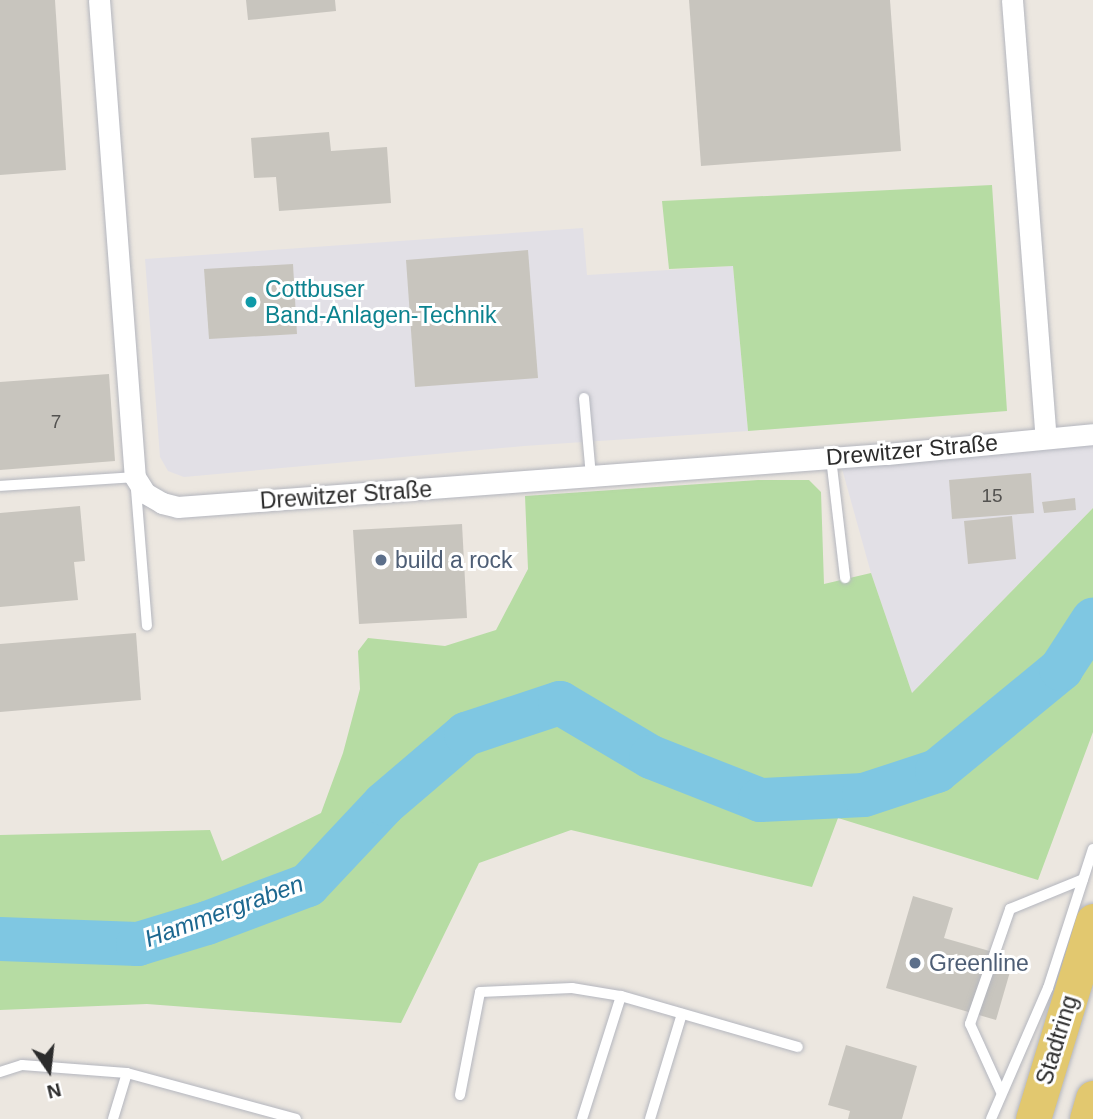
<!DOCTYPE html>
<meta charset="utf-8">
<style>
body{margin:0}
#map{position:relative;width:1093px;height:1119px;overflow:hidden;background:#ece7e0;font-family:Helvetica,sans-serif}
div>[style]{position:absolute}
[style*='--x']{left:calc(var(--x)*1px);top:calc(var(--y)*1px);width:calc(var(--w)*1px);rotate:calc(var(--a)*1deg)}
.industrial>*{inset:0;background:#e2e0e6}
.green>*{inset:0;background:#b6dca3}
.river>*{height:44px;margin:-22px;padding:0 22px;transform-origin:22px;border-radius:22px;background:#7fc7e2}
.building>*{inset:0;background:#c8c5be}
.roads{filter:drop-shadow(0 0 2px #b4b6be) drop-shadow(0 0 2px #b4b6be)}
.service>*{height:10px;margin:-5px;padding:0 5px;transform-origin:5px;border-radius:5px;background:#fff}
.minor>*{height:21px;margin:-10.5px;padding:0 10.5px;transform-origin:10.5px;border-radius:10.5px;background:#fff}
.primary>*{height:35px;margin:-17.5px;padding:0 17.5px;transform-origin:17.5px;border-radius:17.5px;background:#e2c86f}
.dots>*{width:19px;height:19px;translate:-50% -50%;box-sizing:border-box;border:4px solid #fff;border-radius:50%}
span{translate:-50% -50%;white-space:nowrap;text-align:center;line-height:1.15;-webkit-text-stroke:6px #fff;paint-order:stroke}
.number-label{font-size:19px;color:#535250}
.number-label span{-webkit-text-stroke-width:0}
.culture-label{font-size:23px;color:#0d838f}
.left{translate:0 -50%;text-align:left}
.street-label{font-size:23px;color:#2c2c2c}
.service-label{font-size:23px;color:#4e5e75}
.water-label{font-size:24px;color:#1d6890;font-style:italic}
.north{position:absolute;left:14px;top:1035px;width:70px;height:70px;-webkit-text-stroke:5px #fff;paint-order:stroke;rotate:166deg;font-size:19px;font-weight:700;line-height:28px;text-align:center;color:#2c2c2c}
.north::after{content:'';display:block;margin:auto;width:24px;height:32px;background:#2c2c2c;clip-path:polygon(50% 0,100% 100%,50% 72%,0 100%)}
</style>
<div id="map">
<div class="industrial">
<div style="clip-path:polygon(583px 228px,587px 275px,733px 266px,748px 431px,524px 446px,184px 477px,168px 471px,160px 457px,145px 259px)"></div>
<div style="clip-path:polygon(1093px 442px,1093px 508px,912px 693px,871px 573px,841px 465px)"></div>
</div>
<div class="green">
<div style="clip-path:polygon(992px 185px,1007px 411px,748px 431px,733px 266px,669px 269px,662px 201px)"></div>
<div style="clip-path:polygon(758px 480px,809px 480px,821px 492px,824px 584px,871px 573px,912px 693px,1093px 508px,1093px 732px,1038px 880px,838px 818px,812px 887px,571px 830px,479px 863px,401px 1023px,147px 1004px,0 1010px,0 835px,210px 830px,222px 861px,321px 813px,343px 753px,360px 689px,358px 651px,368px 638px,445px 646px,496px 630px,528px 569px,525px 496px)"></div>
</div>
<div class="river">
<div style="--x:0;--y:939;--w:138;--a:2.1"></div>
<div style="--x:138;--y:944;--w:72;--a:-16.9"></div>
<div style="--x:207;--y:923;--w:108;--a:-20.6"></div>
<div style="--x:308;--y:885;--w:111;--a:-46.8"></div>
<div style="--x:384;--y:804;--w:108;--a:-40.5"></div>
<div style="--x:466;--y:734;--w:99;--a:-18.3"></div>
<div style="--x:560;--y:703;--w:106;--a:30.7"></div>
<div style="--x:651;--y:757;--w:117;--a:21.5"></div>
<div style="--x:760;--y:800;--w:104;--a:-2.8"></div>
<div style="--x:864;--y:795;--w:77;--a:-18.2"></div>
<div style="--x:937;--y:771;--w:161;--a:-39.4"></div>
<div style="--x:1061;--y:669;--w:59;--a:-56.9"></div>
</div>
<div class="building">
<div style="clip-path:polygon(0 0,55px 0,66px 170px,0 175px)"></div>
<div style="clip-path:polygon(246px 0,335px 0,336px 11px,248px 20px)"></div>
<div style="clip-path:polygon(689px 0,890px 0,901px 151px,701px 166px)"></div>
<div style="clip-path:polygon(329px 132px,331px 151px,387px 147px,391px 203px,279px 211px,276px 177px,254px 178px,251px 138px)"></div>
<div style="clip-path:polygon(528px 250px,538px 378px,415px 387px,406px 260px)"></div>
<div style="clip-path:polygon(293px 264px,297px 334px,209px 339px,204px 269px)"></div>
<div style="clip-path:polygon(109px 374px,115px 461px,0 470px,0 382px)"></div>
<div style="clip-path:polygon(1031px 473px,1034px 513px,952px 519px,949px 480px)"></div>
<div style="clip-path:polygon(1075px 498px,1076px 510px,1044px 513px,1042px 502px)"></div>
<div style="clip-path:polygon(80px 506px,85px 561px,74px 562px,78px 600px,0 607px,0 513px)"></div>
<div style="clip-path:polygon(1012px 516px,1016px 559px,968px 564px,964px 521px)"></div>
<div style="clip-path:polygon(462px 524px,467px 618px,359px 624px,353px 530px)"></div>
<div style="clip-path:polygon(136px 633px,141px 700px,0 712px,0 644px)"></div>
<div style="clip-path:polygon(913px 896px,953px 908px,944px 938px,1014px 958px,996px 1020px,886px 988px)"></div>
<div style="clip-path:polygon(846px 1045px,917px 1066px,902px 1119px,848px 1119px,850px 1111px,828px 1105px)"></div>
</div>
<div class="roads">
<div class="service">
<div style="--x:584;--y:398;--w:78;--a:84.9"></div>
<div style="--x:831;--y:458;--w:121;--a:83.3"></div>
<div style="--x:0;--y:486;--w:135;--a:-3.8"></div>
<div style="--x:135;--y:477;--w:149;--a:85.4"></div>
<div style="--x:621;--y:996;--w:184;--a:16.1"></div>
<div style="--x:0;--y:1072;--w:23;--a:-18"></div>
<div style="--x:22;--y:1065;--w:105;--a:4.4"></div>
<div style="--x:127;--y:1073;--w:175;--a:15.2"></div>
<div style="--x:1001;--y:1092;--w:75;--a:-114.5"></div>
<div style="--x:970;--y:1024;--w:122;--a:-70.8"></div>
<div style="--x:1010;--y:909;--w:79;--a:-22.3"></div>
<div style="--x:460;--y:1095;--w:105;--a:-79"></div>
<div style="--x:480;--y:992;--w:92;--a:-2.5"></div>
<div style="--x:572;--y:988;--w:50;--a:9.3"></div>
<div style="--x:621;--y:996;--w:129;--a:107.6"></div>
<div style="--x:113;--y:1119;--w:48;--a:-73.1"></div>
<div style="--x:650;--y:1119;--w:110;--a:-73.1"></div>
<div style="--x:991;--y:1119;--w:143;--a:-66.5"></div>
<div style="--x:1048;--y:988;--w:146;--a:-72.1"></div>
</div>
<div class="minor">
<div style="--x:99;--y:0;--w:478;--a:85.7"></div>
<div style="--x:135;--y:477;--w:19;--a:58"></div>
<div style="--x:145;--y:493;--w:20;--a:30"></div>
<div style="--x:162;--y:503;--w:16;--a:14"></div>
<div style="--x:178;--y:507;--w:414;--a:-4.3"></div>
<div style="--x:591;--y:476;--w:297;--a:-4.3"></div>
<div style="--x:887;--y:454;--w:207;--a:-5.5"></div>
<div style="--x:1012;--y:0;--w:439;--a:85.6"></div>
</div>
<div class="primary">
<div style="--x:1033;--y:1119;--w:207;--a:-73.1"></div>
<div style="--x:1087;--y:1119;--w:22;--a:-74"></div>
</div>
</div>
<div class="dots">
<div style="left:251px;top:302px;background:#0f9aa8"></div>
<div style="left:381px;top:560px;background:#5c6f8a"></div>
<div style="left:915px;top:963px;background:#5c6f8a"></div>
</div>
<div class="number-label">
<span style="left:56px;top:422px">7</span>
<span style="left:992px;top:496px">15</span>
</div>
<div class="culture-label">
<span class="left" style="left:265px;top:302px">Cottbuser<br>Band-Anlagen-Technik</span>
</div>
<div class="street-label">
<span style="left:912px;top:450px;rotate:-5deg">Drewitzer Straße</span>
<span style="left:346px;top:495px;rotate:-4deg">Drewitzer Straße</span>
<span style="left:1057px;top:1040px;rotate:-73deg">Stadtring</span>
</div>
<div class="service-label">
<span class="left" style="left:395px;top:560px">build a rock</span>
<span class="left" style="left:929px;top:963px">Greenline</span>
</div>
<div class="water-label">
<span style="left:224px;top:911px;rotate:-20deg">Hammergraben</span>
</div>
<div class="north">N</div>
</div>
